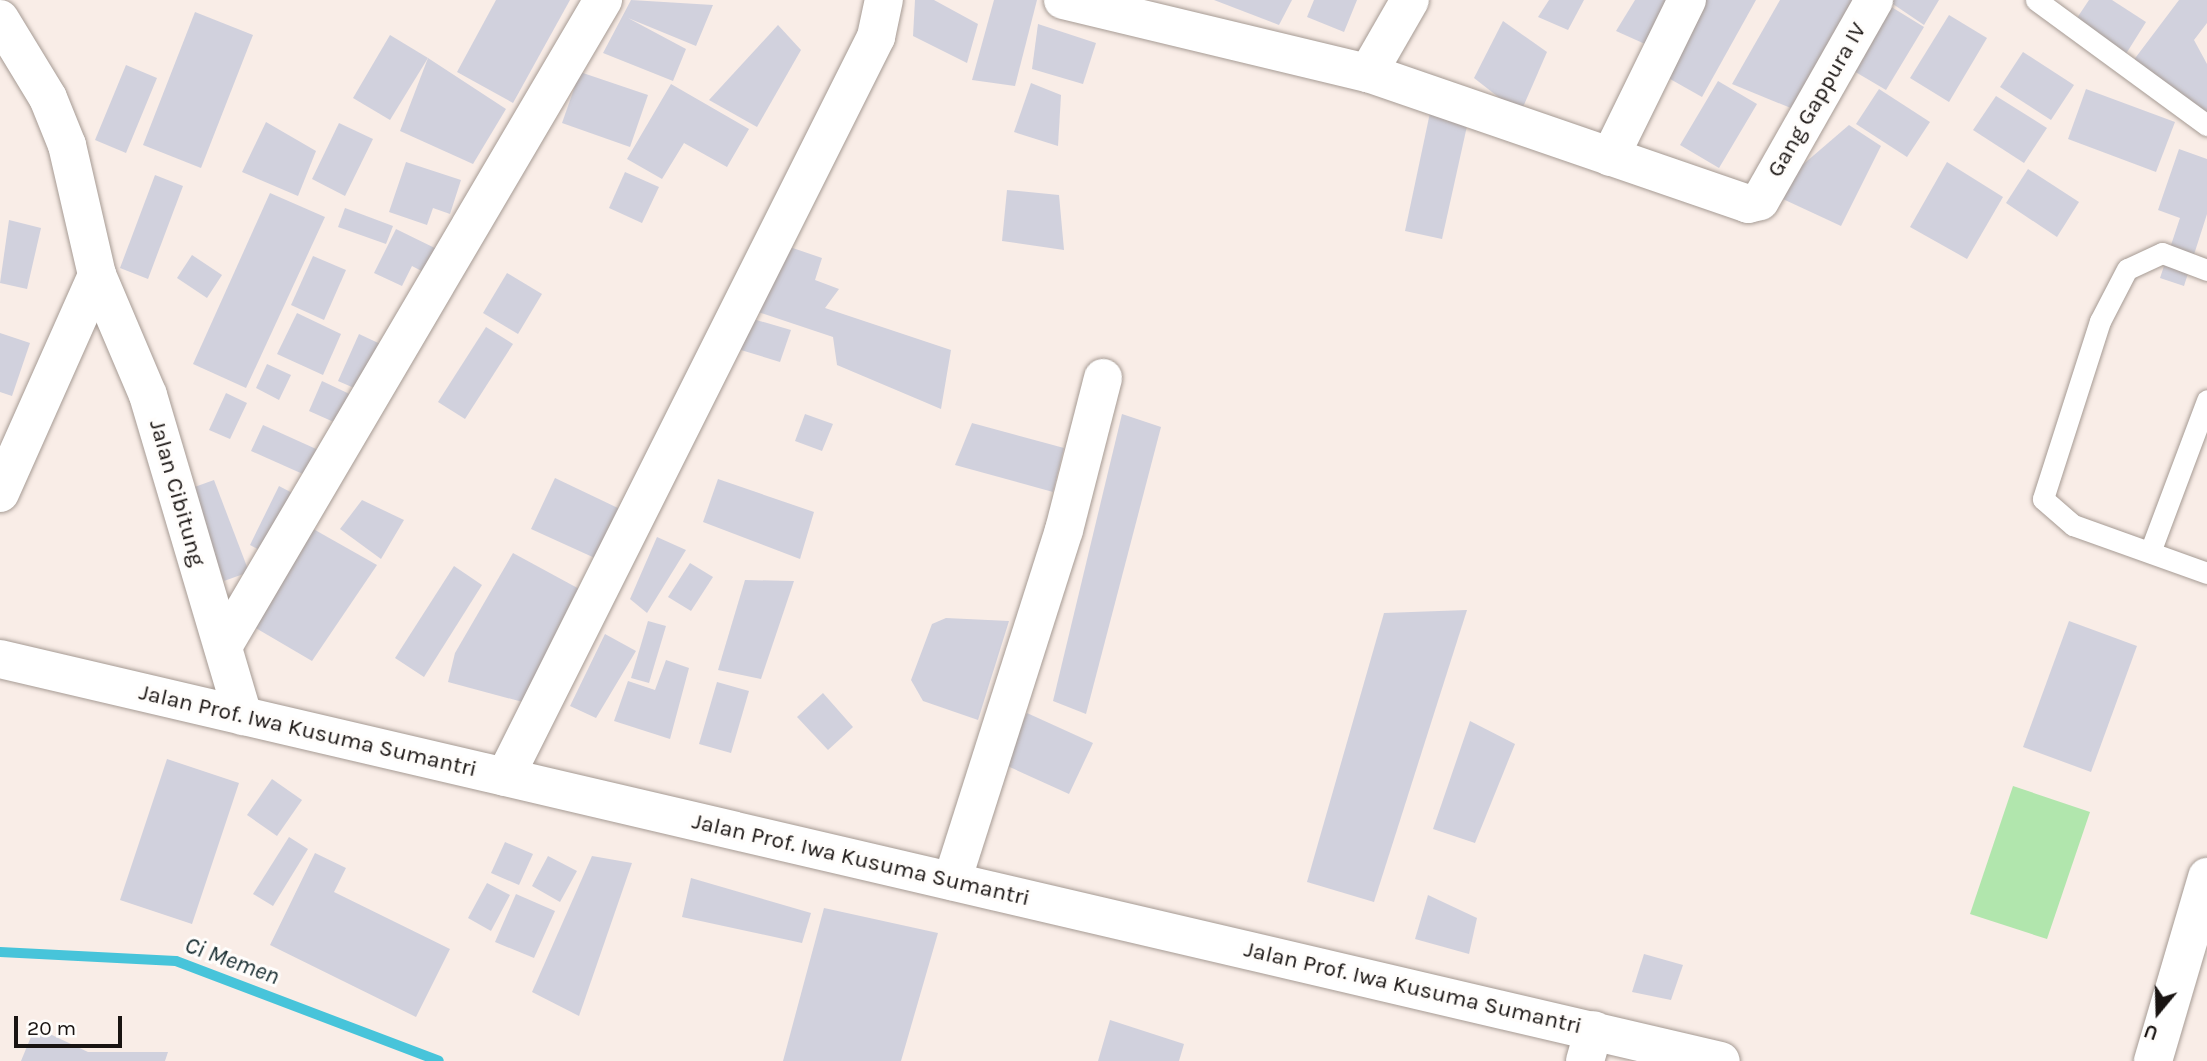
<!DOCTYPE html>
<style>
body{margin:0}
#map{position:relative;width:2207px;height:1061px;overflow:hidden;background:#f9ede7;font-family:Karla,sans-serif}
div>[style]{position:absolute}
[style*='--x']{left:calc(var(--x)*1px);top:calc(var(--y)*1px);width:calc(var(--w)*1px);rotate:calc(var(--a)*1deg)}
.green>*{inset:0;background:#b1e6ad}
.stream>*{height:10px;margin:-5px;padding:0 5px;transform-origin:5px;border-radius:5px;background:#47c4da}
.building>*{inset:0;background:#d1d1dd}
.roads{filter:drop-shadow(0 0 2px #a69b94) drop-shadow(0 0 2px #a69b94)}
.service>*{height:21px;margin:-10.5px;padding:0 10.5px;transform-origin:10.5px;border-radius:10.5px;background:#fff}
.minor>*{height:38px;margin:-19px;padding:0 19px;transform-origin:19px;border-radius:19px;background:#fff}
.tertiary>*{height:38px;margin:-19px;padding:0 19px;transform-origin:19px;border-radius:19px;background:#fff}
.secondary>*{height:38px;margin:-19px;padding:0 19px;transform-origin:19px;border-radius:19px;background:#fff}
span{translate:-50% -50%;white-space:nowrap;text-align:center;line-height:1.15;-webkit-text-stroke:6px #fffdfb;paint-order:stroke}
.street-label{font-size:23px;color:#191412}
.water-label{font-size:24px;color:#1a2f33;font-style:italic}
.north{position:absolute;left:2123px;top:977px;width:70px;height:70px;-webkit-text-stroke:5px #fffdfb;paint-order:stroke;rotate:199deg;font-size:19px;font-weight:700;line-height:28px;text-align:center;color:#191412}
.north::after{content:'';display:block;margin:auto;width:24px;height:32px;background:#191412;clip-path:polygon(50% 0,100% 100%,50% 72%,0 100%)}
.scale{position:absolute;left:14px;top:1016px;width:108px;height:32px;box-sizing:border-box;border:4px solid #191412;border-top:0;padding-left:9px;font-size:21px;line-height:24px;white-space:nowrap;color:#191412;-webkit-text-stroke:5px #fffdfb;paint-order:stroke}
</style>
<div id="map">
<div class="green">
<div style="clip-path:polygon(2013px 786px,2090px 812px,2047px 939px,1970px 914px)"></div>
</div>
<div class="stream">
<div style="--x:0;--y:952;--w:176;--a:2.9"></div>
<div style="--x:176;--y:961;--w:281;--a:20.8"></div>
</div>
<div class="building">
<div style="clip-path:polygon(496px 0,570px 0,513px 103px,457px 72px)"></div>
<div style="clip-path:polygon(631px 0,713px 5px,696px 46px,628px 18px,686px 49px,673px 81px,603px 53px)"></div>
<div style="clip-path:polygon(915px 0,934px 0,978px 24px,967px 63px,913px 36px)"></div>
<div style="clip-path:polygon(994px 0,1037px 0,1015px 86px,972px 80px)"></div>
<div style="clip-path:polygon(1214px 0,1292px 0,1279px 25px)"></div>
<div style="clip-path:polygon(1314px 0,1357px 0,1344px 32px,1307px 17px)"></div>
<div style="clip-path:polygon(1549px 0,1584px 0,1568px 30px,1538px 17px)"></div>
<div style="clip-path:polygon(1635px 0,1670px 0,1645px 44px,1616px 31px)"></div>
<div style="clip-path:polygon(1703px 0,1756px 0,1702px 97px,1663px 75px)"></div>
<div style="clip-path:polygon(1780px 0,1868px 0,1798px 111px,1732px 84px)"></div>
<div style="clip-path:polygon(1887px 0,1939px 0,1924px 25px)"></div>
<div style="clip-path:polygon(2089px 0,2112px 0,2146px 22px,2124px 57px,2073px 24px)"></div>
<div style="clip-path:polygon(2179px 0,2207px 0,2207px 23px,2194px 40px,2207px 64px,2207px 122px,2130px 65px)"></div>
<div style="clip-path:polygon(1885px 3px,1924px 27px,1886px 90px,1847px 67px)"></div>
<div style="clip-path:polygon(195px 12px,253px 35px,201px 168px,143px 145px)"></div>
<div style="clip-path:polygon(1949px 15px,1987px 38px,1949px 102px,1910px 78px)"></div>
<div style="clip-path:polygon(1503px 21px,1547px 52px,1520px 114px,1474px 78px)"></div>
<div style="clip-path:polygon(1038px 24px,1096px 43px,1083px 84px,1032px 69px)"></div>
<div style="clip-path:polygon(778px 25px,801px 50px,757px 127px,709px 100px)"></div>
<div style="clip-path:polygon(390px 35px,428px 58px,390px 120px,353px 98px)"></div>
<div style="clip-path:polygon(2023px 52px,2074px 85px,2051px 120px,2000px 87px)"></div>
<div style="clip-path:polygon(428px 58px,506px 109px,473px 164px,400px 131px)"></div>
<div style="clip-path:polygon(126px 65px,157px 78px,126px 153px,95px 140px)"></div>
<div style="clip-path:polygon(580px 72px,648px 95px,630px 147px,562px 123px)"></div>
<div style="clip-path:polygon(1718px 81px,1757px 104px,1719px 168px,1680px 145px)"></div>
<div style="clip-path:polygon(1031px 83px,1061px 95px,1058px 146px,1014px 132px)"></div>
<div style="clip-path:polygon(671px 84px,749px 129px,727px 167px,684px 143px,662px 179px,627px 159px)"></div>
<div style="clip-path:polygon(1879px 89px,1930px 122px,1907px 157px,1856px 124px)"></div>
<div style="clip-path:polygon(2086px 89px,2175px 122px,2156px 172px,2068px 139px)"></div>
<div style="clip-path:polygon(1996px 96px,2047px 128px,2024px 163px,1973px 130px)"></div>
<div style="clip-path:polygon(1431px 108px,1469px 117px,1442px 239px,1405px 231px)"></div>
<div style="clip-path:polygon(266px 122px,316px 151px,298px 196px,242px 172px)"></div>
<div style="clip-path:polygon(339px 123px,373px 139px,345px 196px,312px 179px)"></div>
<div style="clip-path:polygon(1849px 125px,1881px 146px,1841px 226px,1770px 193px)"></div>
<div style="clip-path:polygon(2179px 149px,2207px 159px,2207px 214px,2184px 286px,2160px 278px,2180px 218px,2158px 210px)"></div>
<div style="clip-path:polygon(406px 162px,461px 180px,450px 214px,433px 208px,427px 225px,389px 212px)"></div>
<div style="clip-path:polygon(1947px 162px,2003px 197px,1967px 259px,1910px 227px)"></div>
<div style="clip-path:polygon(2028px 169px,2079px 202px,2057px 237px,2006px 203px)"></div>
<div style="clip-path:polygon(625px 172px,659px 187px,642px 223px,609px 208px)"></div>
<div style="clip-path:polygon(155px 175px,183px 186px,148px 279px,120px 268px)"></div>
<div style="clip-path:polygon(1007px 190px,1059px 195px,1064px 250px,1002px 241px)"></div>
<div style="clip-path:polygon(270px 193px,325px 217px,246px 388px,193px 364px)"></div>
<div style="clip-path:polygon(345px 208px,393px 226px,386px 244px,338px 227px)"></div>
<div style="clip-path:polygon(9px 220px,41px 228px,27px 289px,0 283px)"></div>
<div style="clip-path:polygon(396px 229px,447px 254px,435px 278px,412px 266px,402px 286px,374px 273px)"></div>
<div style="clip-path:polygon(781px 244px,822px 258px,815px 280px,839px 289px,825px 308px,951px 350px,941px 409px,837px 365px,833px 337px,758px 312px)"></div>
<div style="clip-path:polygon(192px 255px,222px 275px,207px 298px,177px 278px)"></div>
<div style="clip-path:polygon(313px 256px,346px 270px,324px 320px,291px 305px)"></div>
<div style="clip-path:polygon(507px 273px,542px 294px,518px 334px,483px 313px)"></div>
<div style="clip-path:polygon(297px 313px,341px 334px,323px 375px,277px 354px)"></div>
<div style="clip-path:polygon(746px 317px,791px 330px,780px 362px,731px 347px)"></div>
<div style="clip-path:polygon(486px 327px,513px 344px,465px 419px,438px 402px)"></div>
<div style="clip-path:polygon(0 333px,30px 343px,12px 396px,0 392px)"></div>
<div style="clip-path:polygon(359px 334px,389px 348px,368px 394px,338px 381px)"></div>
<div style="clip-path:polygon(267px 364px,291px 375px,279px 400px,256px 388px)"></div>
<div style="clip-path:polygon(322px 381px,358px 398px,345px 427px,309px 411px)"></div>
<div style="clip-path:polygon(226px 393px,247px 403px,230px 439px,209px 430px)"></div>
<div style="clip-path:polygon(805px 414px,833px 424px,822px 451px,795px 441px)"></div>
<div style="clip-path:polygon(1122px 414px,1161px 427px,1086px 714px,1053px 701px)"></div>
<div style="clip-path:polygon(972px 423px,1064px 448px,1053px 492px,955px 465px)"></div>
<div style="clip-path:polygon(263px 425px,325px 453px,314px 479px,251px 451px)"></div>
<div style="clip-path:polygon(555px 478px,620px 509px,597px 559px,531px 529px)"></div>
<div style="clip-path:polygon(718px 479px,814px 512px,800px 559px,703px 522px)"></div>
<div style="clip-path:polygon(214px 480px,249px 572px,224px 581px,189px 489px)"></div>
<div style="clip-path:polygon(279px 486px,298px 496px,269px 555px,250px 545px)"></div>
<div style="clip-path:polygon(362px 500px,404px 520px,381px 559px,340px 529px)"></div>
<div style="clip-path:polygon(308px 526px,377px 565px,312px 661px,244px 621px)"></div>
<div style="clip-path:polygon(657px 537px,686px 550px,647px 613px,630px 599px)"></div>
<div style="clip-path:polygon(513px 553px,583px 591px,530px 704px,448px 682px,455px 653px)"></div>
<div style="clip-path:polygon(690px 563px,713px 577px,691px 611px,668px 597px)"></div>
<div style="clip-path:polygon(454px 566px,482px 585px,424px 677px,395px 658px)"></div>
<div style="clip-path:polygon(745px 580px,794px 581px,761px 679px,718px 670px)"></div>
<div style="clip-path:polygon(1467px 610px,1374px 902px,1307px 882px,1384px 613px)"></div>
<div style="clip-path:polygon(946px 618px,1009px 621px,978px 720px,923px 701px,911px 680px,932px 624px)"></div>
<div style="clip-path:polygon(648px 621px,666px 626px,649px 683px,631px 678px)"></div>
<div style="clip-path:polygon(2069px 621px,2137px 646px,2091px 772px,2023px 747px)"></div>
<div style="clip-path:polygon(605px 634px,636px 651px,596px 718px,570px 706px)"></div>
<div style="clip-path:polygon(666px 660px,689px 668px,670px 739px,614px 721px,628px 681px,655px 690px)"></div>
<div style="clip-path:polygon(717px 682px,749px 691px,731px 753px,699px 744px)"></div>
<div style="clip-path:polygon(823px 693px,853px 727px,828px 750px,797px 717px)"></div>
<div style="clip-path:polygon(1027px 713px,1093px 743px,1069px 794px,1003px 764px)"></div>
<div style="clip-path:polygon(1470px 721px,1515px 744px,1475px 843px,1433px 829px)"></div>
<div style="clip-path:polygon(167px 759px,239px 783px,192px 924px,120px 900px)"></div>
<div style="clip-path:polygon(272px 779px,302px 800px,277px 836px,247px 815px)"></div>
<div style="clip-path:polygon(289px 837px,308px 849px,273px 906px,253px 894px)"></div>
<div style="clip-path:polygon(505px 842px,533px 854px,519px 885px,491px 873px)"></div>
<div style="clip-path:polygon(315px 853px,346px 868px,334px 892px,450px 949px,416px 1017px,270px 945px)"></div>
<div style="clip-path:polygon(548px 856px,577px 871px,560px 902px,532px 886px)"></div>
<div style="clip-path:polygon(592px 856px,632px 863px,579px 1016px,532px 992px)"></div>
<div style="clip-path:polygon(691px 878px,811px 913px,802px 943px,682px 917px)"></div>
<div style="clip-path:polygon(487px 883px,510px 895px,491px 931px,468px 918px)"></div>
<div style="clip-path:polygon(516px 894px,555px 911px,534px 958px,495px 942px)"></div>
<div style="clip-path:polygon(1428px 895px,1477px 918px,1469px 954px,1415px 939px)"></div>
<div style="clip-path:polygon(824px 908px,938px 933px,901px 1061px,783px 1061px)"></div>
<div style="clip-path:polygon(1644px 954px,1683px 965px,1671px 1000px,1632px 992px)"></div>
<div style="clip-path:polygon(1110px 1020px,1184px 1044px,1179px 1061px,1098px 1061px)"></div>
<div style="clip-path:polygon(35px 1027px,88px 1052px,168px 1052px,165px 1061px,21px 1061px)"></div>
</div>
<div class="roads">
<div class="service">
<div style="--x:2036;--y:0;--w:212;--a:36.2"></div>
<div style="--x:2207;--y:270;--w:48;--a:-159.3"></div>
<div style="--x:2162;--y:253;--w:38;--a:155"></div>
<div style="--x:2127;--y:269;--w:59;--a:117.4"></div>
<div style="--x:2100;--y:321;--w:187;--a:107.8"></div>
<div style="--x:2043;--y:499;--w:40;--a:41"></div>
<div style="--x:2073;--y:525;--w:142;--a:19.7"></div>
<div style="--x:2150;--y:552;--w:162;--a:-69.4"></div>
</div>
<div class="minor">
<div style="--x:1063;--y:0;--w:314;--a:13.5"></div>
<div style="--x:1368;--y:73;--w:402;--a:19"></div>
<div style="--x:1748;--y:204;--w:12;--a:-14"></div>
<div style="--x:1760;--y:201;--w:231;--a:-60.4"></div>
<div style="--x:0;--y:19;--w:92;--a:58.7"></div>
<div style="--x:48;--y:98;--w:51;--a:68"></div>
<div style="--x:67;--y:145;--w:133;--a:77"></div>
<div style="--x:97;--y:275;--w:130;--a:67"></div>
<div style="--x:148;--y:395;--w:335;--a:73.5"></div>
<div style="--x:1368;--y:73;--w:84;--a:-60.1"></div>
<div style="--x:1610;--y:157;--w:175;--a:-63.9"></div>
<div style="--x:0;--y:493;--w:239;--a:-66"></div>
<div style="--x:225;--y:643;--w:746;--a:-59.55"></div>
<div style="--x:505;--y:777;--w:828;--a:-63.37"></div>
<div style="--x:876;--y:37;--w:38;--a:-78"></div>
<div style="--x:952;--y:881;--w:368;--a:-72.3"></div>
<div style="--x:1064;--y:530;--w:157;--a:-75.6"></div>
<div style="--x:1585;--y:1061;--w:32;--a:-74"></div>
</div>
<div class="tertiary">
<div style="--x:2153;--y:1061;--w:192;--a:-73.6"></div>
</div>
<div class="secondary">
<div style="--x:0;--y:659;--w:1767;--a:13.15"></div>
</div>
</div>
<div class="street-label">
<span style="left:1817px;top:100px;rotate:-60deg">Gang Gappura IV</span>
<span style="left:177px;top:493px;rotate:74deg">Jalan Cibitung</span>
<span style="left:308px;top:731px;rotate:13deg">Jalan Prof. Iwa Kusuma Sumantri</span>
<span style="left:861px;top:860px;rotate:13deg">Jalan Prof. Iwa Kusuma Sumantri</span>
<span style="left:1413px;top:988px;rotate:13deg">Jalan Prof. Iwa Kusuma Sumantri</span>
</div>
<div class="water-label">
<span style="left:232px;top:961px;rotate:20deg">Ci Memen</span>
</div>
<div class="north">U</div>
<div class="scale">20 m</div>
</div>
